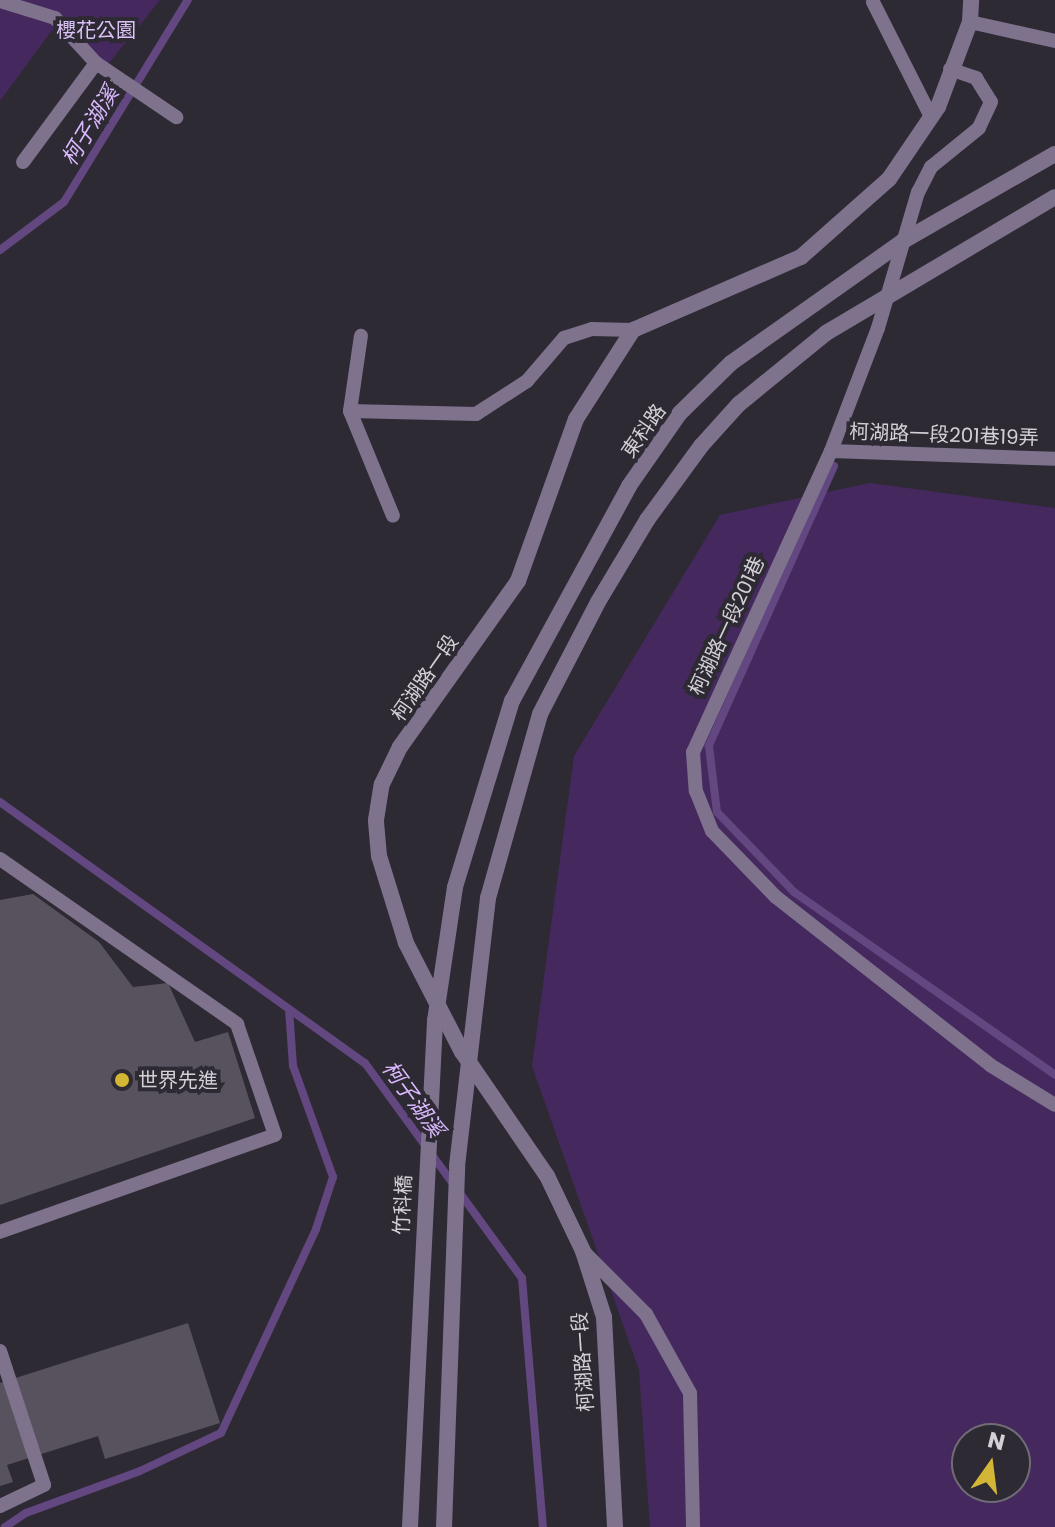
<!DOCTYPE html>
<meta charset="utf-8">
<style>
body{margin:0}
#map{position:relative;width:1055px;height:1527px;overflow:hidden;background:#2e2a34;font-family:Poppins,"Noto Sans TC",sans-serif}
div>[style]{position:absolute}
[style*='--x']{left:calc(var(--x)*1px);top:calc(var(--y)*1px);width:calc(var(--w)*1px);rotate:calc(var(--a)*1deg)}
.green>*{inset:0;background:#45295e}
.stream>*{height:8px;margin:-4px;padding:0 4px;transform-origin:4px;border-radius:4px;background:#634780}
.building>*{inset:0;background:#58525e}
.service>*{height:14px;margin:-7px;padding:0 7px;transform-origin:7px;border-radius:7px;background:#7e728d}
.minor>*{height:16px;margin:-8px;padding:0 8px;transform-origin:8px;border-radius:8px;background:#7e728d}
.tertiary>*{height:16px;margin:-8px;padding:0 8px;transform-origin:8px;border-radius:8px;background:#7e728d}
.tertiary-bridge>*{height:16px;margin:-8px;padding:0 8px;transform-origin:8px;border-radius:8px;background:#7e728d}
.dots>*{width:22px;height:22px;translate:-50% -50%;box-sizing:border-box;border:4px solid #2e2a34;border-radius:50%}
span{translate:-50% -50%;white-space:nowrap;text-align:center;line-height:1.15;-webkit-text-stroke:8px #2e2a34;paint-order:stroke}
.park-label{font-size:20px;color:#dbc3f7}
.street-label{font-size:20px;color:#d3d0d6}
.poi-label{font-size:20px;color:#d3d0d6}
.left{translate:0 -50%;text-align:left}
.water-label{font-size:22px;color:#d9b8fd;font-style:italic}
.north{position:absolute;left:951px;top:1423px;width:80px;height:80px;box-sizing:border-box;background:#2e2a34;border:2px solid #706c75;border-radius:50%;rotate:14deg;font-size:22px;font-weight:700;line-height:32px;text-align:center;color:#d3d0d6}
.north::after{content:'';display:block;margin:auto;width:28px;height:36px;background:#d3b635;clip-path:polygon(50% 0,100% 100%,50% 72%,0 100%)}
</style>
<div id="map">
<div class="green">
<div style="clip-path:polygon(0 0,160px 0,101px 73px,52px 30px,0 101px)"></div>
<div style="clip-path:polygon(evenodd,870px 483px,1055px 508px,1055px 1527px,650px 1527px,639px 1370px,532px 1066px,574px 756px,720px 515px,870px 483px,967px 1439px,1015px 1439px,1015px 1487px,967px 1487px,967px 1439px)"></div>
</div>
<div class="stream">
<div style="--x:0;--y:250;--w:80;--a:-36.9"></div>
<div style="--x:64;--y:202;--w:237;--a:-58.5"></div>
<div style="--x:834;--y:466;--w:307;--a:114.1"></div>
<div style="--x:709;--y:746;--w:66;--a:83.1"></div>
<div style="--x:717;--y:812;--w:111;--a:46.1"></div>
<div style="--x:794;--y:892;--w:319;--a:35"></div>
<div style="--x:0;--y:802;--w:449;--a:35.6"></div>
<div style="--x:365;--y:1063;--w:266;--a:53.9"></div>
<div style="--x:522;--y:1278;--w:250;--a:85.2"></div>
<div style="--x:5;--y:1527;--w:25;--a:-34"></div>
<div style="--x:26;--y:1513;--w:121;--a:-20.2"></div>
<div style="--x:140;--y:1471;--w:89;--a:-25.1"></div>
<div style="--x:221;--y:1433;--w:225;--a:-65"></div>
<div style="--x:316;--y:1229;--w:55;--a:-71.9"></div>
<div style="--x:333;--y:1177;--w:118;--a:-109.8"></div>
<div style="--x:293;--y:1066;--w:57;--a:-94"></div>
</div>
<div class="building">
<div style="clip-path:polygon(33px 894px,99px 942px,133px 987px,168px 983px,195px 1042px,228px 1032px,255px 1118px,0 1205px,0 900px)"></div>
<div style="clip-path:polygon(188px 1323px,220px 1423px,105px 1459px,98px 1436px,7px 1465px,13px 1482px,0 1486px,0 1383px)"></div>
</div>
<div class="service">
<div style="--x:0;--y:1;--w:58;--a:17.2"></div>
<div style="--x:55;--y:18;--w:61;--a:47.7"></div>
<div style="--x:96;--y:63;--w:123;--a:126.4"></div>
<div style="--x:873;--y:2;--w:129;--a:63.2"></div>
<div style="--x:970;--y:22;--w:87;--a:12.6"></div>
<div style="--x:96;--y:63;--w:97;--a:34"></div>
<div style="--x:950;--y:69;--w:28;--a:19"></div>
<div style="--x:976;--y:78;--w:28;--a:58"></div>
<div style="--x:991;--y:102;--w:29;--a:115"></div>
<div style="--x:979;--y:128;--w:62;--a:140.9"></div>
<div style="--x:931;--y:167;--w:28;--a:117"></div>
<div style="--x:918;--y:192;--w:142;--a:106.4"></div>
<div style="--x:878;--y:328;--w:132;--a:110.9"></div>
<div style="--x:831;--y:451;--w:331;--a:114.6"></div>
<div style="--x:693;--y:752;--w:39;--a:86"></div>
<div style="--x:696;--y:791;--w:43;--a:68.2"></div>
<div style="--x:712;--y:831;--w:92;--a:45.9"></div>
<div style="--x:776;--y:897;--w:272;--a:38.1"></div>
<div style="--x:990;--y:1065;--w:76;--a:31.6"></div>
<div style="--x:350;--y:411;--w:126;--a:1.4"></div>
<div style="--x:476;--y:414;--w:61;--a:-32.9"></div>
<div style="--x:527;--y:381;--w:57;--a:-49.3"></div>
<div style="--x:564;--y:338;--w:29;--a:-18"></div>
<div style="--x:592;--y:329;--w:41;--a:1.4"></div>
<div style="--x:350;--y:411;--w:113;--a:67.7"></div>
<div style="--x:350;--y:411;--w:76;--a:-81.7"></div>
<div style="--x:831;--y:451;--w:224;--a:2"></div>
<div style="--x:0;--y:859;--w:289;--a:34.8"></div>
<div style="--x:237;--y:1024;--w:117;--a:71.1"></div>
<div style="--x:275;--y:1135;--w:292;--a:160.6"></div>
<div style="--x:583;--y:1251;--w:89;--a:45"></div>
<div style="--x:646;--y:1314;--w:90;--a:60.9"></div>
<div style="--x:690;--y:1393;--w:134;--a:88.7"></div>
<div style="--x:0;--y:1351;--w:141;--a:71.8"></div>
<div style="--x:44;--y:1485;--w:49;--a:154.5"></div>
</div>
<div class="minor">
<div style="--x:615;--y:1527;--w:210;--a:-93"></div>
<div style="--x:604;--y:1317;--w:69;--a:-107.7"></div>
<div style="--x:583;--y:1251;--w:83;--a:-115.6"></div>
<div style="--x:547;--y:1176;--w:150;--a:-124.4"></div>
<div style="--x:462;--y:1052;--w:123;--a:-117.2"></div>
<div style="--x:406;--y:943;--w:91;--a:-107.2"></div>
<div style="--x:379;--y:856;--w:36;--a:-95"></div>
<div style="--x:376;--y:820;--w:36;--a:-81"></div>
<div style="--x:382;--y:784;--w:41;--a:-64.1"></div>
<div style="--x:400;--y:747;--w:204;--a:-54.6"></div>
<div style="--x:518;--y:581;--w:172;--a:-70.3"></div>
<div style="--x:576;--y:419;--w:106;--a:-57.4"></div>
<div style="--x:633;--y:330;--w:183;--a:-23.5"></div>
<div style="--x:801;--y:257;--w:118;--a:-41.6"></div>
<div style="--x:889;--y:179;--w:87;--a:-55.8"></div>
<div style="--x:938;--y:107;--w:91;--a:-69.4"></div>
<div style="--x:970;--y:22;--w:22;--a:-87"></div>
</div>
<div class="tertiary">
<div style="--x:455;--y:887;--w:195;--a:-73"></div>
<div style="--x:512;--y:701;--w:245;--a:-61.4"></div>
<div style="--x:629;--y:486;--w:89;--a:-55.1"></div>
<div style="--x:680;--y:413;--w:71;--a:-44.4"></div>
<div style="--x:731;--y:363;--w:211;--a:-35.3"></div>
<div style="--x:903;--y:241;--w:175;--a:-29.8"></div>
<div style="--x:488;--y:898;--w:191;--a:-74.2"></div>
<div style="--x:540;--y:714;--w:126;--a:-62.6"></div>
<div style="--x:598;--y:602;--w:96;--a:-59.1"></div>
<div style="--x:647;--y:520;--w:92;--a:-53.9"></div>
<div style="--x:701;--y:446;--w:57;--a:-47.9"></div>
<div style="--x:739;--y:404;--w:112;--a:-39.2"></div>
<div style="--x:826;--y:333;--w:266;--a:-30.7"></div>
</div>
<div class="tertiary-bridge">
<div style="--x:410;--y:1527;--w:507;--a:-87.17"></div>
<div style="--x:435;--y:1021;--w:135;--a:-81.5"></div>
<div style="--x:444;--y:1527;--w:361;--a:-87.9"></div>
<div style="--x:457;--y:1166;--w:270;--a:-83.4"></div>
</div>
<div class="dots">
<div style="left:122px;top:1080px;background:#d3b635"></div>
</div>
<div class="park-label">
<span style="left:96px;top:30px">櫻花公園</span>
</div>
<div class="street-label">
<span style="left:644px;top:431px;rotate:-55deg">東科路</span>
<span style="left:944px;top:435px;rotate:2deg">柯湖路一段201巷19弄</span>
<span style="left:727px;top:626px;rotate:-65deg">柯湖路一段201巷</span>
<span style="left:425px;top:678px;rotate:-55deg">柯湖路一段</span>
<span style="left:403px;top:1205px;rotate:-87deg">竹科橋</span>
<span style="left:583px;top:1362px;rotate:-94deg">柯湖路一段</span>
</div>
<div class="poi-label">
<span class="left" style="left:138px;top:1080px">世界先進</span>
</div>
<div class="water-label">
<span style="left:90px;top:126px;rotate:-59deg">柯子湖溪</span>
<span style="left:413px;top:1099px;rotate:54deg">柯子湖溪</span>
</div>
<div class="north">N</div>
</div>
